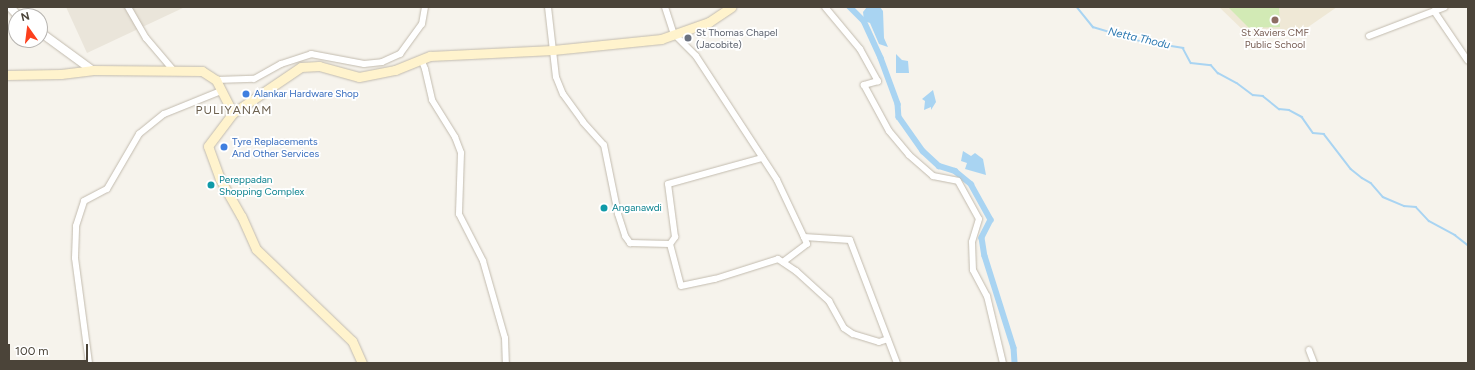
<!DOCTYPE html>
<style>
body{margin:0}
#map{position:relative;width:1475px;height:370px;overflow:hidden;background:#f6f3ec;font-family:Figtree,sans-serif}
div>[style]{position:absolute}
[style*='--x']{left:calc(var(--x)*1px);top:calc(var(--y)*1px);width:calc(var(--w)*1px);rotate:calc(var(--a)*1deg)}
.residential>*{inset:0;background:#eae5da}
.education>*{inset:0;background:#efe8d6}
.green>*{inset:0;background:#d2eab5}
.water>*{inset:0;background:#a9d4f2}
.stream>*{height:1.5px;margin:-0.75px;padding:0 0.75px;transform-origin:0.75px;border-radius:0.75px;background:#a9d4f2}
.canal>*{height:5.5px;margin:-2.75px;padding:0 2.75px;transform-origin:2.75px;border-radius:2.75px;background:#a9d4f2}
.roads{filter:drop-shadow(0 0 1px #c2bbae) drop-shadow(0 0 1px #c2bbae)}
.minor>*{height:6px;margin:-3px;padding:0 3px;transform-origin:3px;border-radius:3px;background:#fff}
.tertiary>*{height:8px;margin:-4px;padding:0 4px;transform-origin:4px;border-radius:4px;background:#fff}
.secondary>*{height:9px;margin:-4.5px;padding:0 4.5px;transform-origin:4.5px;border-radius:4.5px;background:#fff3cd}
.dots>*{width:11px;height:11px;translate:-50% -50%;box-sizing:border-box;border:2px solid #fff;border-radius:50%}
span{translate:-50% -50%;white-space:nowrap;text-align:center;line-height:1.15;-webkit-text-stroke:3.5px #fff;paint-order:stroke}
.worship-label{font-size:10px;color:#5b616d}
.left{translate:0 -50%;text-align:left}
.education-label{font-size:10px;color:#785e54}
.shop-label{font-size:10px;color:#366cbe}
.culture-label{font-size:10px;color:#0d838f}
.water-label{font-size:11px;color:#2e7ab2;font-style:italic}
.quarter-label{font-size:12px;color:#6e6250;letter-spacing:1px}
.frame{position:absolute;inset:0;border:8px solid #4b4439;pointer-events:none}
.north{position:absolute;left:8px;top:8px;width:40px;height:40px;box-sizing:border-box;background:#fff;border:1px solid #b7b4b0;border-radius:50%;rotate:346deg;font-size:11px;font-weight:700;line-height:16px;text-align:center;color:#4b4439}
.north::after{content:'';display:block;margin:auto;width:14px;height:18px;background:#fc3f1d;clip-path:polygon(50% 0,100% 100%,50% 72%,0 100%)}
.scale{position:absolute;left:8px;top:344px;width:80px;height:18px;box-sizing:border-box;border:2px solid #4b4439;border-top:0;padding-left:5px;font-size:12px;line-height:14px;white-space:nowrap;color:#4b4439;-webkit-text-stroke:3px #fff;paint-order:stroke}
</style>
<div id="map">
<div class="residential">
<div style="clip-path:polygon(66px 7px,185px 7px,87px 53px)"></div>
</div>
<div class="education">
<div style="clip-path:polygon(1219px 7px,1337px 7px,1298px 34px,1246px 33px)"></div>
</div>
<div class="green">
<div style="clip-path:polygon(1228px 7px,1279px 7px,1280px 27px,1249px 28px)"></div>
</div>
<div class="water">
<div style="clip-path:polygon(867px 7px,880px 7px,883px 11px,884px 38px,888px 47px,879px 44px,870px 23px,864px 21px,863px 12px)"></div>
<div style="clip-path:polygon(896px 54px,902px 60px,908px 61px,909px 73px,896px 73px)"></div>
<div style="clip-path:polygon(933px 90px,936px 102px,931px 110px,931px 107px,924px 110px,925px 101px,922px 99px)"></div>
<div style="clip-path:polygon(963px 151px,971px 156px,975px 153px,983px 159px,986px 175px,965px 169px,967px 163px,961px 161px)"></div>
</div>
<div class="stream">
<div style="--x:1077;--y:7;--w:26;--a:51"></div>
<div style="--x:1093;--y:27;--w:49;--a:16.6"></div>
<div style="--x:1140;--y:41;--w:44;--a:9.2"></div>
<div style="--x:1183;--y:48;--w:17;--a:62"></div>
<div style="--x:1191;--y:63;--w:20;--a:6"></div>
<div style="--x:1211;--y:65;--w:11;--a:49"></div>
<div style="--x:1218;--y:73;--w:21;--a:28"></div>
<div style="--x:1237;--y:83;--w:20;--a:37"></div>
<div style="--x:1253;--y:95;--w:10;--a:6"></div>
<div style="--x:1263;--y:96;--w:21;--a:39"></div>
<div style="--x:1279;--y:109;--w:10;--a:6"></div>
<div style="--x:1289;--y:110;--w:15;--a:28"></div>
<div style="--x:1302;--y:117;--w:19;--a:55"></div>
<div style="--x:1313;--y:133;--w:11;--a:5"></div>
<div style="--x:1324;--y:134;--w:44;--a:52.4"></div>
<div style="--x:1351;--y:169;--w:14;--a:39"></div>
<div style="--x:1362;--y:178;--w:10;--a:29"></div>
<div style="--x:1371;--y:183;--w:18;--a:49"></div>
<div style="--x:1383;--y:197;--w:23;--a:23"></div>
<div style="--x:1404;--y:206;--w:12;--a:5"></div>
<div style="--x:1416;--y:207;--w:19;--a:47"></div>
<div style="--x:1429;--y:221;--w:30;--a:28"></div>
<div style="--x:1455;--y:235;--w:16;--a:38"></div>
</div>
<div class="canal">
<div style="--x:850;--y:7;--w:20;--a:45"></div>
<div style="--x:864;--y:21;--w:41;--a:65.3"></div>
<div style="--x:881;--y:58;--w:49;--a:69.7"></div>
<div style="--x:898;--y:104;--w:13;--a:86"></div>
<div style="--x:899;--y:117;--w:42;--a:54.8"></div>
<div style="--x:923;--y:151;--w:22;--a:43"></div>
<div style="--x:939;--y:166;--w:17;--a:17"></div>
<div style="--x:955;--y:171;--w:21;--a:39"></div>
<div style="--x:971;--y:184;--w:41;--a:60.9"></div>
<div style="--x:991;--y:220;--w:20;--a:117"></div>
<div style="--x:982;--y:238;--w:18;--a:81"></div>
<div style="--x:985;--y:256;--w:96;--a:72.5"></div>
<div style="--x:1014;--y:348;--w:15;--a:86"></div>
</div>
<div class="roads">
<div class="minor">
<div style="--x:128;--y:7;--w:36;--a:60"></div>
<div style="--x:146;--y:38;--w:43;--a:49.7"></div>
<div style="--x:548;--y:7;--w:70;--a:83.5"></div>
<div style="--x:556;--y:77;--w:18;--a:68"></div>
<div style="--x:563;--y:94;--w:34;--a:54"></div>
<div style="--x:583;--y:122;--w:31;--a:48"></div>
<div style="--x:604;--y:145;--w:70;--a:78.5"></div>
<div style="--x:618;--y:214;--w:23;--a:72"></div>
<div style="--x:625;--y:236;--w:9;--a:54"></div>
<div style="--x:630;--y:243;--w:40;--a:1.4"></div>
<div style="--x:670;--y:244;--w:43;--a:75.3"></div>
<div style="--x:681;--y:286;--w:35;--a:-12"></div>
<div style="--x:715;--y:279;--w:66;--a:-17.6"></div>
<div style="--x:778;--y:259;--w:22;--a:34"></div>
<div style="--x:796;--y:271;--w:45;--a:42.3"></div>
<div style="--x:829;--y:301;--w:31;--a:61"></div>
<div style="--x:844;--y:328;--w:11;--a:34"></div>
<div style="--x:853;--y:334;--w:27;--a:17"></div>
<div style="--x:879;--y:342;--w:9;--a:-18"></div>
<div style="--x:665;--y:7;--w:28;--a:72"></div>
<div style="--x:674;--y:34;--w:31;--a:45"></div>
<div style="--x:696;--y:56;--w:148;--a:56.8"></div>
<div style="--x:777;--y:180;--w:63;--a:64.7"></div>
<div style="--x:804;--y:237;--w:46;--a:3.7"></div>
<div style="--x:850;--y:240;--w:132;--a:69.1"></div>
<div style="--x:825;--y:7;--w:55;--a:50.2"></div>
<div style="--x:860;--y:49;--w:37;--a:61"></div>
<div style="--x:878;--y:81;--w:15;--a:164"></div>
<div style="--x:864;--y:85;--w:52;--a:61.5"></div>
<div style="--x:889;--y:131;--w:31;--a:50"></div>
<div style="--x:909;--y:155;--w:32;--a:41"></div>
<div style="--x:933;--y:176;--w:25;--a:11"></div>
<div style="--x:958;--y:181;--w:43;--a:61.1"></div>
<div style="--x:979;--y:219;--w:24;--a:107"></div>
<div style="--x:972;--y:242;--w:28;--a:88"></div>
<div style="--x:973;--y:270;--w:30;--a:62"></div>
<div style="--x:987;--y:296;--w:69;--a:76.6"></div>
<div style="--x:1434;--y:11;--w:60;--a:55.8"></div>
<div style="--x:1369;--y:36;--w:81;--a:-20.9"></div>
<div style="--x:421;--y:59;--w:11;--a:68"></div>
<div style="--x:425;--y:69;--w:32;--a:77"></div>
<div style="--x:432;--y:100;--w:44;--a:58.1"></div>
<div style="--x:455;--y:137;--w:17;--a:69"></div>
<div style="--x:461;--y:153;--w:61;--a:91.9"></div>
<div style="--x:459;--y:214;--w:53;--a:62.9"></div>
<div style="--x:483;--y:261;--w:80;--a:74.1"></div>
<div style="--x:505;--y:338;--w:25;--a:88"></div>
<div style="--x:216;--y:80;--w:38;--a:-2"></div>
<div style="--x:254;--y:79;--w:31;--a:-29"></div>
<div style="--x:281;--y:64;--w:32;--a:-18"></div>
<div style="--x:311;--y:54;--w:54;--a:10.7"></div>
<div style="--x:364;--y:64;--w:18;--a:-6"></div>
<div style="--x:382;--y:62;--w:20;--a:-24"></div>
<div style="--x:400;--y:54;--w:37;--a:-54"></div>
<div style="--x:422;--y:24;--w:17;--a:-80"></div>
<div style="--x:670;--y:244;--w:9;--a:-54"></div>
<div style="--x:675;--y:237;--w:53;--a:-97.5"></div>
<div style="--x:668;--y:184;--w:98;--a:-15.5"></div>
<div style="--x:783;--y:262;--w:30;--a:-37"></div>
<div style="--x:807;--y:244;--w:8;--a:-113"></div>
<div style="--x:1309;--y:350;--w:14;--a:69"></div>
<div style="--x:89;--y:363;--w:106;--a:-97.6"></div>
<div style="--x:75;--y:258;--w:32;--a:-88"></div>
<div style="--x:76;--y:226;--w:26;--a:-72"></div>
<div style="--x:84;--y:201;--w:26;--a:-28"></div>
<div style="--x:107;--y:189;--w:64;--a:-59.8"></div>
<div style="--x:139;--y:134;--w:32;--a:-39"></div>
<div style="--x:164;--y:114;--w:61;--a:-22"></div>
</div>
<div class="tertiary">
<div style="--x:10;--y:7;--w:12;--a:48"></div>
<div style="--x:40;--y:32;--w:64;--a:36.2"></div>
</div>
<div class="secondary">
<div style="--x:7;--y:75;--w:54;--a:-1.1"></div>
<div style="--x:61;--y:74;--w:31;--a:-7"></div>
<div style="--x:92;--y:70;--w:110;--a:0.5"></div>
<div style="--x:202;--y:71;--w:17;--a:33"></div>
<div style="--x:216;--y:80;--w:37;--a:63"></div>
<div style="--x:362;--y:363;--w:24;--a:-114"></div>
<div style="--x:352;--y:341;--w:133;--a:-136.2"></div>
<div style="--x:256;--y:249;--w:36;--a:-114"></div>
<div style="--x:241;--y:216;--w:43;--a:-119.6"></div>
<div style="--x:220;--y:179;--w:35;--a:-110"></div>
<div style="--x:208;--y:146;--w:41;--a:-52.9"></div>
<div style="--x:233;--y:113;--w:82;--a:-34.1"></div>
<div style="--x:301;--y:67;--w:18;--a:-3"></div>
<div style="--x:319;--y:66;--w:41;--a:15.4"></div>
<div style="--x:359;--y:77;--w:37;--a:-11"></div>
<div style="--x:395;--y:70;--w:38;--a:-22"></div>
<div style="--x:430;--y:56;--w:123;--a:-2.8"></div>
<div style="--x:553;--y:50;--w:109;--a:-5.8"></div>
<div style="--x:661;--y:39;--w:51;--a:-19.5"></div>
<div style="--x:709;--y:22;--w:27;--a:-34"></div>
</div>
</div>
<div class="dots">
<div style="left:1275px;top:20px;background:#8d6e63"></div>
<div style="left:688px;top:38px;background:#6b7280"></div>
<div style="left:246px;top:94px;background:#3f7fe0"></div>
<div style="left:224px;top:147px;background:#3f7fe0"></div>
<div style="left:211px;top:185px;background:#0f9aa8"></div>
<div style="left:604px;top:208px;background:#0f9aa8"></div>
</div>
<div class="worship-label">
<span class="left" style="left:696px;top:38px">St Thomas Chapel<br>(Jacobite)</span>
</div>
<div class="education-label">
<span style="left:1275px;top:38px">St Xaviers CMF<br>Public School</span>
</div>
<div class="shop-label">
<span class="left" style="left:254px;top:94px">Alankar Hardware Shop</span>
<span class="left" style="left:232px;top:147px">Tyre Replacements<br>And Other Services</span>
</div>
<div class="culture-label">
<span class="left" style="left:219px;top:185px">Pereppadan<br>Shopping Complex</span>
<span class="left" style="left:612px;top:208px">Anganawdi</span>
</div>
<div class="water-label">
<span style="left:1139px;top:39px;rotate:13deg">Netta Thodu</span>
</div>
<div class="quarter-label">
<span style="left:234px;top:111px">PULIYANAM</span>
</div>
<div class="frame"></div>
<div class="north">N</div>
<div class="scale">100 m</div>
</div>
